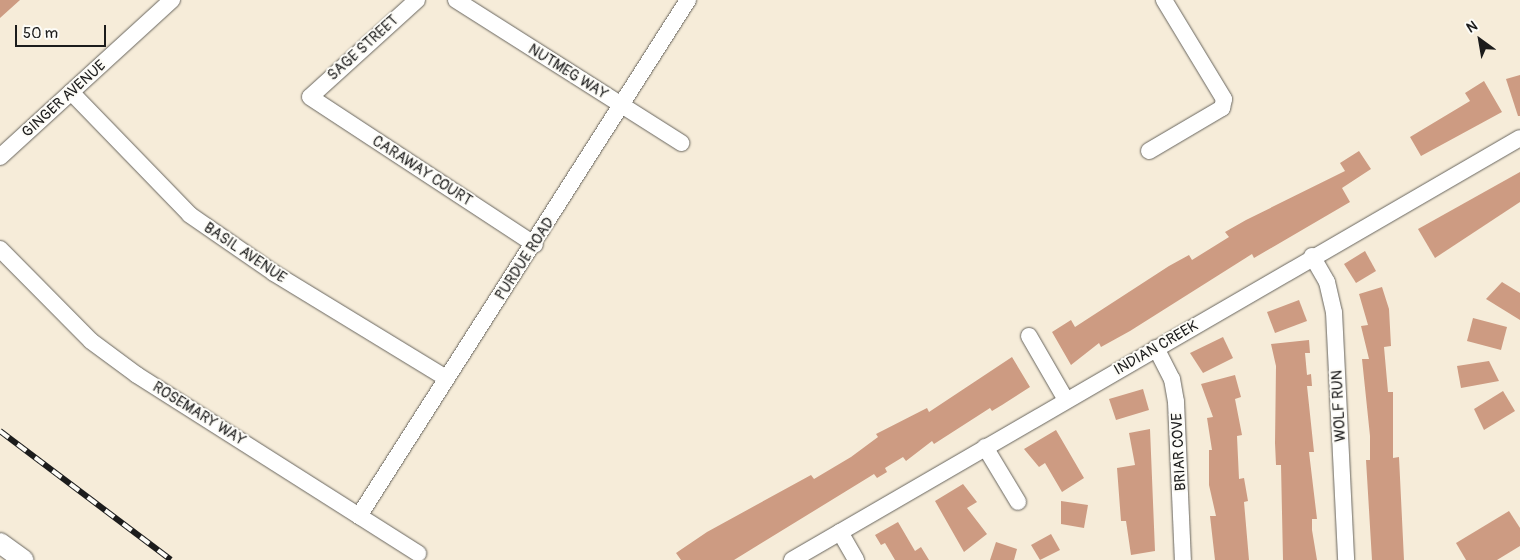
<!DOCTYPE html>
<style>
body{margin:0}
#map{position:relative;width:1520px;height:560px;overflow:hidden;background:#f6ecd9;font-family:Pangolin,sans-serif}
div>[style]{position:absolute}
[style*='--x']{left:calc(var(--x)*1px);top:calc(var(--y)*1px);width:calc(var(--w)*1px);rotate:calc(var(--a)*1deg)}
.building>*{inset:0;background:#cd9b82}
.roads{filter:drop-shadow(0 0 1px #68655e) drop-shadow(0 0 1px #68655e)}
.minor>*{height:16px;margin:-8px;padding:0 8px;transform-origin:8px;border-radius:8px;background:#fff}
.major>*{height:20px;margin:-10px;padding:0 10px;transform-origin:10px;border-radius:10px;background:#fff}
.rail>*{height:5.5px;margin-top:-2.75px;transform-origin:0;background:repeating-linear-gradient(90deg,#fdfcf7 0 11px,#1c1c1c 0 22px);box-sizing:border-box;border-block:1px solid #1c1c1c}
span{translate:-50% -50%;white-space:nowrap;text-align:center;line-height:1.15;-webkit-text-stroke:4px #fdfcf7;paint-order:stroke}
.street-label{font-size:15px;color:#1c1c1c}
.north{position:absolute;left:1455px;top:15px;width:50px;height:50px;-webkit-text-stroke:4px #fdfcf7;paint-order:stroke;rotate:328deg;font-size:14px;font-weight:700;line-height:20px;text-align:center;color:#1c1c1c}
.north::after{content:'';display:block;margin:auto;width:18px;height:22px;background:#1c1c1c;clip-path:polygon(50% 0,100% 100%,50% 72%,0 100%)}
.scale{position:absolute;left:15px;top:25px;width:91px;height:22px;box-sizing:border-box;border:2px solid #1c1c1c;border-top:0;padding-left:6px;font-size:15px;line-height:18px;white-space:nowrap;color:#1c1c1c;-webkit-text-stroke:4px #fdfcf7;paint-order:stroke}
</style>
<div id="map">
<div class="building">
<div style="clip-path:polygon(0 0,20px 0,0 18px)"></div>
<div style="clip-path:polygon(1520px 75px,1520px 116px,1518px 116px,1506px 79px)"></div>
<div style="clip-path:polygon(1484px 81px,1502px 112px,1421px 156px,1410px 137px,1470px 101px,1465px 93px)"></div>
<div style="clip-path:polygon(1359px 151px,1371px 169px,1342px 188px,1350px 202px,1254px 258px,1252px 254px,1130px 331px,1101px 347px,1099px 343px,1071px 365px,1052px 332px,1071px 320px,1075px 327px,1169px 266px,1189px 255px,1192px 260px,1229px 237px,1225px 232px,1246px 220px,1345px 171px,1340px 163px)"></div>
<div style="clip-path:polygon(1520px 172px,1520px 202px,1435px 258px,1418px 229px)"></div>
<div style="clip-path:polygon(1365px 251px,1376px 271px,1356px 283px,1344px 264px)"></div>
<div style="clip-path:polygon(1502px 282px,1520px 293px,1520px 320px,1486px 299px)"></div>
<div style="clip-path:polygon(1382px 287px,1389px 309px,1391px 346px,1384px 347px,1388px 392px,1393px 392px,1393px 458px,1399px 457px,1404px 560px,1372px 560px,1366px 460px,1370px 460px,1370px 436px,1362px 359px,1369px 359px,1361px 326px,1368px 325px,1359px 294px)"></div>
<div style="clip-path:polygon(1299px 300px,1307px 321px,1275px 333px,1267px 312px)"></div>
<div style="clip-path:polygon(1473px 318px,1507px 327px,1501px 350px,1467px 341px)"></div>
<div style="clip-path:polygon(1223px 337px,1233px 358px,1203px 373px,1190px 353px)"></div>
<div style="clip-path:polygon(1309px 340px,1310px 353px,1305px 353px,1307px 375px,1311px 374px,1312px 386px,1307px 386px,1314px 452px,1309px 452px,1317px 519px,1312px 519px,1312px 530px,1317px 560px,1283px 560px,1281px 465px,1276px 465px,1275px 443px,1276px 366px,1271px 344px)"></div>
<div style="clip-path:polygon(1012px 357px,1030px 387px,1002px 405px,992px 411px,990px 408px,934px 444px,932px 441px,906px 461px,903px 457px,885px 468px,887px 472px,877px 478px,874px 474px,734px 560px,681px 560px,676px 553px,707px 532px,811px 475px,814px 479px,851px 457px,878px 437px,876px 434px,927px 408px,929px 412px)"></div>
<div style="clip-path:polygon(1489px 361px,1499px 381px,1461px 388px,1457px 366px)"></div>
<div style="clip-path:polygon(1235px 375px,1241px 397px,1235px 399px,1242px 435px,1237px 436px,1239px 479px,1244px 478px,1248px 501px,1244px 502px,1249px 560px,1215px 560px,1210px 516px,1216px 516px,1209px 485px,1209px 450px,1212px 450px,1207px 418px,1213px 417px,1201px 384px)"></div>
<div style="clip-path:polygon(1143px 389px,1149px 410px,1116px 420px,1109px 399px)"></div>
<div style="clip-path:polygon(1503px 391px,1515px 411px,1484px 430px,1474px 409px)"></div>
<div style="clip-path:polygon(1150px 429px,1155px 551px,1131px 555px,1126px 521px,1121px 521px,1117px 468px,1135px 465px,1129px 433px)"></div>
<div style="clip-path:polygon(1056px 430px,1084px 478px,1062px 492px,1045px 463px,1039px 467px,1024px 449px)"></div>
<div style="clip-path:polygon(963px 484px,977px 502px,967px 508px,987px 534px,964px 552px,935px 501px)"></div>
<div style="clip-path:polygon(1061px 501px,1088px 505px,1084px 528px,1061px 524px)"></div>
<div style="clip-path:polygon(1509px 511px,1520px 528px,1520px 546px,1497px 560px,1466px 560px,1456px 543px)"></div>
<div style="clip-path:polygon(898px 522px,915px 551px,921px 547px,929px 560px,895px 560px,885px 543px,881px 545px,875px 535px)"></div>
<div style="clip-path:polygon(1051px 534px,1060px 550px,1040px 560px,1031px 545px)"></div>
<div style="clip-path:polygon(996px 542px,1017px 549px,1014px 560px,990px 560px)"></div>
</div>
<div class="roads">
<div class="minor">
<div style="--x:417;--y:0;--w:144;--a:137.8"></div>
<div style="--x:310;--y:97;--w:269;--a:33.3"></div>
<div style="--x:456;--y:0;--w:267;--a:32.4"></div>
<div style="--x:71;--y:92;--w:171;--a:45.9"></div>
<div style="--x:190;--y:215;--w:102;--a:34.6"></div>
<div style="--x:274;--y:273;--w:202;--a:31.4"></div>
<div style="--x:1149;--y:151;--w:85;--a:-30.5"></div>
<div style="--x:1222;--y:108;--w:9;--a:-77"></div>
<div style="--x:1224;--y:99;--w:116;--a:-121.2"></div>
<div style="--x:0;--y:157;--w:233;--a:-42.4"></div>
<div style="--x:0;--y:249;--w:129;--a:45.3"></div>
<div style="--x:91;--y:341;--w:57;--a:36.5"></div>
<div style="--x:137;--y:375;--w:333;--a:32.4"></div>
<div style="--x:1312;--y:256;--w:30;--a:60"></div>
<div style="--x:1327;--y:282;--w:31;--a:77"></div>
<div style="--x:1334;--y:312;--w:248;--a:87.2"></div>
<div style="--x:1029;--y:336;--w:74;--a:60"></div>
<div style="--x:1156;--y:348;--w:35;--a:63"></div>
<div style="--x:1172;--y:379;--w:23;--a:80"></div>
<div style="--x:1176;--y:402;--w:158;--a:87.5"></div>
<div style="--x:985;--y:447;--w:64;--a:59"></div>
<div style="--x:359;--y:516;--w:612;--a:-57.48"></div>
<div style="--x:840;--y:532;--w:32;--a:60"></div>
<div style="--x:792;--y:560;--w:841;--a:-30.1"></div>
</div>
<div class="major">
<div style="--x:0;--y:543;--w:29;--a:36"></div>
</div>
</div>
<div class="rail">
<div style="--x:0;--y:431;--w:214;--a:37"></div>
</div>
<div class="street-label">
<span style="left:363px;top:48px;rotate:-42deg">SAGE STREET</span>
<span style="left:568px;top:72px;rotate:32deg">NUTMEG WAY</span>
<span style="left:64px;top:99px;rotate:-42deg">GINGER AVENUE</span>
<span style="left:422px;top:171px;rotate:33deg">CARAWAY COURT</span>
<span style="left:245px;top:253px;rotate:34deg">BASIL AVENUE</span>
<span style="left:525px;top:259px;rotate:-57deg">PURDUE ROAD</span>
<span style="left:1156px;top:348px;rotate:-30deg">INDIAN CREEK</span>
<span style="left:1339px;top:406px;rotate:-93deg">WOLF RUN</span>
<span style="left:199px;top:414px;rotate:32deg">ROSEMARY WAY</span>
<span style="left:1179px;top:452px;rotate:-93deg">BRIAR COVE</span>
</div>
<div class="north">N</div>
<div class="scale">50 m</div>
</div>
